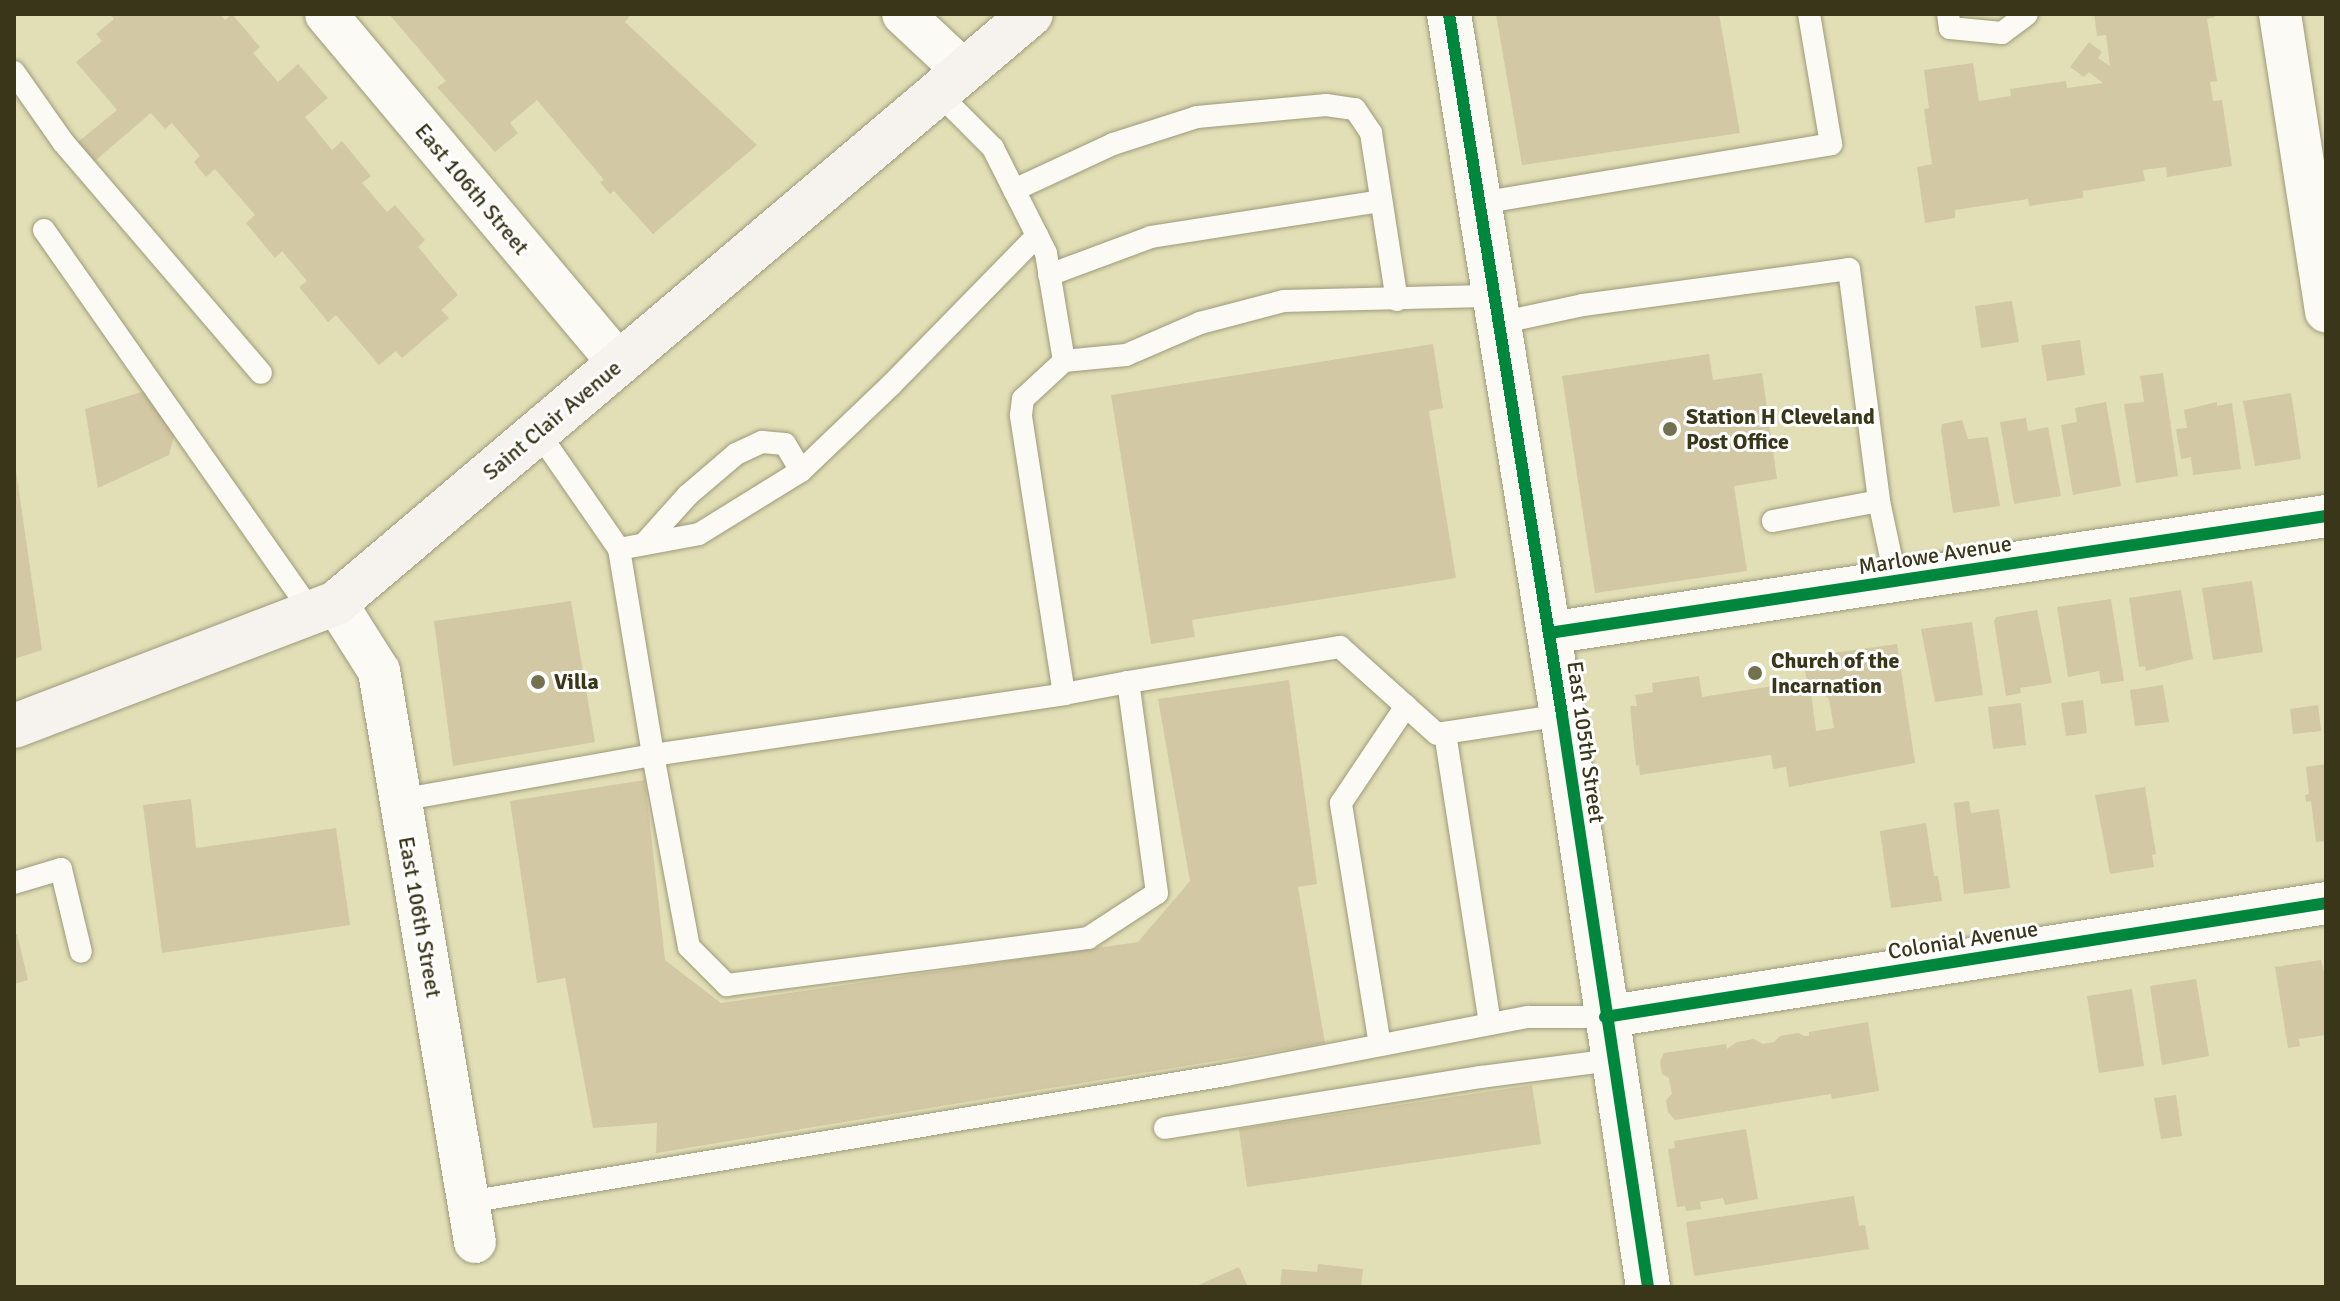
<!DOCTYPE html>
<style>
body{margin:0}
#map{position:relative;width:2340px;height:1301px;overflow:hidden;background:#e2dfb6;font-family:Signika,sans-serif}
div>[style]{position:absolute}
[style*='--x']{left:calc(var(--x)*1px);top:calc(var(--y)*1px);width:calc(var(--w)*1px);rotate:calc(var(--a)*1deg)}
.building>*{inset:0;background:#d2c8a3}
.roads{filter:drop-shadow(0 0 2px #9d9a7b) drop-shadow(0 0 2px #9d9a7b)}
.service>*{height:22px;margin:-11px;padding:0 11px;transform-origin:11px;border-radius:11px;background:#fbfaf4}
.minor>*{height:42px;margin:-21px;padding:0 21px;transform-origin:21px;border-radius:21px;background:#fbfaf4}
.tertiary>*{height:44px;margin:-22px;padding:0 22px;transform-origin:22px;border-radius:22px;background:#fbfaf4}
.secondary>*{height:44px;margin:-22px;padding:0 22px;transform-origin:22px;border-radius:22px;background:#f6f2ed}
.cycleway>*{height:12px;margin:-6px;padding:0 6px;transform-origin:6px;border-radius:6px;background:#00873e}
.dots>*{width:22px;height:22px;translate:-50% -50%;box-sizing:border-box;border:4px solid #fff;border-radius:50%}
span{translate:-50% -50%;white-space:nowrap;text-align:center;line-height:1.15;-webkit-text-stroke:6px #fff;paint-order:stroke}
.street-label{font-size:22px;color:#393619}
.poi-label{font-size:22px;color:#393619;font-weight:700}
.left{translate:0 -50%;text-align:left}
.frame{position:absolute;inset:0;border:16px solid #393619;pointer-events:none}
</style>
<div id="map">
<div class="building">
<div style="clip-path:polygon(110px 14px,220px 14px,225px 20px,232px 14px,260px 47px,253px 53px,278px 82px,298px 64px,328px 98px,305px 117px,332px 150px,342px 141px,371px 176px,362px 183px,387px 212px,395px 205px,425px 240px,418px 247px,458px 295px,441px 310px,449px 318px,402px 358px,396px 351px,379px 365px,336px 315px,328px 322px,299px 287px,307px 281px,282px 251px,275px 258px,246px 223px,255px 215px,215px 169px,206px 177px,194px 162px,200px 156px,172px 123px,165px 129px,151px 113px,90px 165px,73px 146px,117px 110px,76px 62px,102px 41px,96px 34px,114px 19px)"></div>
<div style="clip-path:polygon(389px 14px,628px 14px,630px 16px,625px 22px,757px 145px,653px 234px,614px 191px,610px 194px,600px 182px,604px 180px,537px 100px,510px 123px,518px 133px,495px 152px,437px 87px,446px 81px)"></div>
<div style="clip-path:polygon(1496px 14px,1719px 14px,1740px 133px,1522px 165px)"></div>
<div style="clip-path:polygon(2094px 14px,2214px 14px,2215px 17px,2207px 19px,2217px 81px,2210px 82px,2213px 101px,2222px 100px,2232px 166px,2167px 177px,2166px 167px,2143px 170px,2145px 181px,2083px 191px,2083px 198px,2029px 206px,2028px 199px,1955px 210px,1955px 218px,1925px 223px,1917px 167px,1932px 164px,1924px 109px,1929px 108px,1924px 70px,1973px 63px,1979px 101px,2011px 96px,2010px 89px,2066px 81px,2067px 88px,2103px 83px,2089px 72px,2084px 77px,2070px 67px,2089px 42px,2102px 52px,2098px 58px,2110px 66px,2106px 35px,2097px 36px)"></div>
<div style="clip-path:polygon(2012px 301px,2019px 342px,1981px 348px,1975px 306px)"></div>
<div style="clip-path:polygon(2080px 340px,2085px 375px,2047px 381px,2041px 345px)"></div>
<div style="clip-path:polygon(1433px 344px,1443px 408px,1429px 411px,1456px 578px,1192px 620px,1195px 637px,1151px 644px,1111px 395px)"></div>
<div style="clip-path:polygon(1709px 354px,1713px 380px,1762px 373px,1777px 479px,1734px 486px,1747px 571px,1595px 593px,1562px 376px)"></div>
<div style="clip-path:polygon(2163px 373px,2178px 476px,2136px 483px,2124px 404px,2144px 402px,2140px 376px)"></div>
<div style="clip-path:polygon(148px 390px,175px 432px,169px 455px,98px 488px,85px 409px)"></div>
<div style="clip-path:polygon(2291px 393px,2301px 459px,2255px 466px,2243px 401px)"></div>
<div style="clip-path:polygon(2106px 402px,2121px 486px,2073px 495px,2061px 425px,2077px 422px,2075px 408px)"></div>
<div style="clip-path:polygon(2217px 402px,2217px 406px,2232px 403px,2241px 469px,2193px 475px,2191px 457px,2181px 459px,2176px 429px,2187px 428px,2184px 410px)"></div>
<div style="clip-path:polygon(2026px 418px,2028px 431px,2048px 427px,2061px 496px,2014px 504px,2000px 422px)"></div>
<div style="clip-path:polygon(1962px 420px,1968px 439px,1988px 437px,2000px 506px,1953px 513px,1941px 430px,1942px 424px)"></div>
<div style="clip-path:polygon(14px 457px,42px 650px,14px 659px)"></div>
<div style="clip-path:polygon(2252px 581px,2263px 652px,2213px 660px,2202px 588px)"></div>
<div style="clip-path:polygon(2181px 590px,2193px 659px,2146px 671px,2145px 666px,2139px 667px,2129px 598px)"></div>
<div style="clip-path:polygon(2111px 599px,2124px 681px,2101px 684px,2099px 671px,2068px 677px,2057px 607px)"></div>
<div style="clip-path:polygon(571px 601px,595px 742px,453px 766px,434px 621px)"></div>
<div style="clip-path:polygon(2037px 610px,2052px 683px,2020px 688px,2021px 693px,2006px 696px,1994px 621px,1996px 617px)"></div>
<div style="clip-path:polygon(1972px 622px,1983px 695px,1935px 702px,1921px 629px)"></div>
<div style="clip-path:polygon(1897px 644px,1915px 763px,1789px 787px,1786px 767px,1773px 769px,1771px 755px,1640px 775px,1639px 765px,1636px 766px,1630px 706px,1637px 706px,1635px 695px,1653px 692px,1652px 683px,1699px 676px,1702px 697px,1779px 685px,1781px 696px,1811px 692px,1816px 731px,1834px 728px,1829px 699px,1816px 689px,1815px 684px,1807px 684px,1803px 657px)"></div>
<div style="clip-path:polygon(1289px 680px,1317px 884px,1298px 887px,1325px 1043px,656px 1153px,657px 1123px,593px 1128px,565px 978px,537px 983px,510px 801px,645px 780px,665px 960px,721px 1003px,1138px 942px,1190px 881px,1158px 699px)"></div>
<div style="clip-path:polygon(2163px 685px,2169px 722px,2135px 726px,2130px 690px)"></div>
<div style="clip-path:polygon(2083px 700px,2087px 733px,2066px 736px,2061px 703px)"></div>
<div style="clip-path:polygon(2021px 703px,2026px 745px,1993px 749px,1988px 707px)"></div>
<div style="clip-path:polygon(2318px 705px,2321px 731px,2293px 734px,2290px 709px)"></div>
<div style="clip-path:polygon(2326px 764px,2326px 841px,2316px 842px,2311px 801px,2306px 802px,2305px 795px,2309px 794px,2306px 767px)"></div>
<div style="clip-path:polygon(2145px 787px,2156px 854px,2152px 855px,2154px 867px,2110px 874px,2095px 795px)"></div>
<div style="clip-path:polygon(191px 799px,196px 848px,336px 828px,350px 925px,162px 953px,143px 805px)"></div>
<div style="clip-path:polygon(1969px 801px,1971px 813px,1999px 809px,2010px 888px,1964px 894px,1954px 803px)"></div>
<div style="clip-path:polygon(1926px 823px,1934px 876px,1938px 876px,1942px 901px,1891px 908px,1880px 831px)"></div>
<div style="clip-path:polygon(17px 934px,28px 980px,14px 984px,14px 935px)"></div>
<div style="clip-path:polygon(2321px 960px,2326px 980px,2326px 1035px,2299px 1039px,2300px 1046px,2288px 1048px,2275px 967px)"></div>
<div style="clip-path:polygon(2196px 979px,2209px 1056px,2162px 1065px,2150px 986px)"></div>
<div style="clip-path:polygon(2132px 989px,2144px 1066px,2099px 1073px,2087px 996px)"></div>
<div style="clip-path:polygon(1868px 1022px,1879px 1091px,1832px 1099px,1831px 1094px,1675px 1120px,1668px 1112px,1666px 1100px,1672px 1094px,1669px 1078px,1662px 1074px,1660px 1062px,1664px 1053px,1726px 1044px,1727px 1049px,1737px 1042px,1754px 1039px,1763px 1044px,1774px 1042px,1780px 1036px,1798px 1033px,1805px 1036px,1809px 1036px,1809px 1032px)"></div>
<div style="clip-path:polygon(1532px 1085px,1541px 1144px,1247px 1187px,1239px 1129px)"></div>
<div style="clip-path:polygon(2176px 1095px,2182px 1136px,2161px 1139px,2154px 1098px)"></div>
<div style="clip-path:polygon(1746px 1129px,1758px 1199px,1725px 1205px,1723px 1198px,1700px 1202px,1701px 1209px,1686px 1211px,1685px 1206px,1677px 1207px,1668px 1149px,1675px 1148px,1674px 1141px)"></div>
<div style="clip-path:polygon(1854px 1196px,1859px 1226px,1865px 1225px,1869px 1249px,1694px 1276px,1686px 1222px)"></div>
<div style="clip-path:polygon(1318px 1264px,1363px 1269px,1361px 1287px,1280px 1287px,1282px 1269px,1317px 1272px)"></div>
<div style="clip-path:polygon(1239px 1267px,1248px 1287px,1194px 1287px)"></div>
</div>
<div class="roads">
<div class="service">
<div style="--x:1948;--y:14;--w:14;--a:82"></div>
<div style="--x:1950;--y:28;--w:52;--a:5.5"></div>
<div style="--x:2002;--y:33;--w:31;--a:-37"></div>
<div style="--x:14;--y:72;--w:85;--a:55"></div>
<div style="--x:63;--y:142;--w:304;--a:49.4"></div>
<div style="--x:1014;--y:190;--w:109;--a:-24.9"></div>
<div style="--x:1113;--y:144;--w:88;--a:-17.8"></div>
<div style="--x:1197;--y:117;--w:130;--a:-5.3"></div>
<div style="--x:1326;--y:105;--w:29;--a:8"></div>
<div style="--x:1355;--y:109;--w:29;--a:56"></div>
<div style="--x:1371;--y:133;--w:169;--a:81.2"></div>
<div style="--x:1480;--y:203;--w:356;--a:-9.5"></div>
<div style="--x:1831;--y:144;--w:132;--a:-99.6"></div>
<div style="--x:44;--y:230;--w:467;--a:55"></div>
<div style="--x:1049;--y:275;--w:109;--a:-20.4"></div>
<div style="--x:1151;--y:237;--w:233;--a:-8.9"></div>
<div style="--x:1499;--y:323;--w:86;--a:-12.1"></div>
<div style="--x:1583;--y:305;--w:268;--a:-7.7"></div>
<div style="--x:1849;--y:269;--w:234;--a:82.6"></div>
<div style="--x:1879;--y:501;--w:108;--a:169.3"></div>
<div style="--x:1064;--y:361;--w:62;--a:-5.5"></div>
<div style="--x:1126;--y:355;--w:81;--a:-23.4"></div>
<div style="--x:1200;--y:323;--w:87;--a:-14.7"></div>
<div style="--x:1284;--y:301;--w:211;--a:-1.4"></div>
<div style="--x:538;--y:432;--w:142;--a:55.3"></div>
<div style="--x:619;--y:549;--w:209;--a:80.6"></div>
<div style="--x:653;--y:755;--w:416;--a:-8.4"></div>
<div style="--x:1879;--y:501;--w:82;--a:78"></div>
<div style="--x:644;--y:544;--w:66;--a:-48.1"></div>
<div style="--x:688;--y:495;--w:63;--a:-40.5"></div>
<div style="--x:736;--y:454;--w:29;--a:-25"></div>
<div style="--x:762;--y:442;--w:23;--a:5"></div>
<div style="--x:785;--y:444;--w:31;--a:59"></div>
<div style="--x:619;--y:549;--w:81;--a:-10.6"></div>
<div style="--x:699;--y:534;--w:120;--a:-31.7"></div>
<div style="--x:801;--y:471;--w:124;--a:-43.7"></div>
<div style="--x:891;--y:385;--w:209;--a:-45.6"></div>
<div style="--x:1128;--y:682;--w:215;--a:-9.4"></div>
<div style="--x:1340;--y:647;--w:130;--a:41.9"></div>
<div style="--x:1437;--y:734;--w:126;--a:-8.6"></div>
<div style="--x:1445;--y:733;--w:294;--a:81.2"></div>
<div style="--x:400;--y:800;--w:257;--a:-10.1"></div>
<div style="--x:653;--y:755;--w:195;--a:79.4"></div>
<div style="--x:689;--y:947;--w:54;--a:45"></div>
<div style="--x:727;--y:985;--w:364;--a:-7.4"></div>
<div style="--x:1088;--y:938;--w:82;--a:-33.1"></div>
<div style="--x:1157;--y:893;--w:213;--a:-97.8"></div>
<div style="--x:1128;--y:682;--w:65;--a:169.4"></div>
<div style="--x:1064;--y:694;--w:282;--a:-98.8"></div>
<div style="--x:1021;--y:415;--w:16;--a:-83"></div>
<div style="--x:1023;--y:399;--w:56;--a:-42.8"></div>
<div style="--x:1064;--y:361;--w:109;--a:-99.5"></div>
<div style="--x:1046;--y:253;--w:118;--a:-116.8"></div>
<div style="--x:993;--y:148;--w:78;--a:-135"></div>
<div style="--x:14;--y:883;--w:49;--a:-16.6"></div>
<div style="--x:61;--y:869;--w:85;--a:76.5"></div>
<div style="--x:1380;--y:1045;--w:245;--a:-99.2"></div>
<div style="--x:1341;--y:803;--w:117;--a:-56.2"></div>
<div style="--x:1165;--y:1128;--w:320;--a:-9.2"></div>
<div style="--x:1481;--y:1077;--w:132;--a:-7.4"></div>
<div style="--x:468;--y:1202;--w:769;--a:-9.51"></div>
<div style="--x:1226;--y:1075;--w:308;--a:-10.9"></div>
<div style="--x:1528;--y:1017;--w:77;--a:0"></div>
</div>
<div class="minor">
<div style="--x:326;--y:14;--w:456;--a:50"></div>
<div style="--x:903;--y:14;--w:83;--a:43.1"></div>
<div style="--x:2280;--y:14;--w:301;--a:81.2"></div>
<div style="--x:336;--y:603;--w:80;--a:57.7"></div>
<div style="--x:379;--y:671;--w:579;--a:80.46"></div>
<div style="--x:1549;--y:633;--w:786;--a:-8.56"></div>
<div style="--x:1605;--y:1017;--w:730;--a:-8.98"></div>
</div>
<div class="tertiary">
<div style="--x:1449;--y:14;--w:710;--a:80.84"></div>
<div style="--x:1562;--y:715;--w:578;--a:81.45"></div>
</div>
<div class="secondary">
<div style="--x:14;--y:726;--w:345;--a:-20.9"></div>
<div style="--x:336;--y:603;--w:911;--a:-40.28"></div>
</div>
</div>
<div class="cycleway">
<div style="--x:1449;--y:14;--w:710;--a:80.84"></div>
<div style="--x:1562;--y:715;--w:578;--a:81.45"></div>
<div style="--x:1549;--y:633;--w:786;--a:-8.56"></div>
<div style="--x:1605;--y:1017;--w:730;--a:-8.98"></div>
</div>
<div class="dots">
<div style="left:1670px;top:429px;background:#747150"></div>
<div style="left:1755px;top:673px;background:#747150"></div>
<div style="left:538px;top:682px;background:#747150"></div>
</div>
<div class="street-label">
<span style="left:472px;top:189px;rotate:50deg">East 106th Street</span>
<span style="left:552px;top:420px;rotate:-40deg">Saint Clair Avenue</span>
<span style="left:1935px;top:555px;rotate:-9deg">Marlowe Avenue</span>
<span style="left:1586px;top:742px;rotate:82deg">East 105th Street</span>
<span style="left:420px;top:917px;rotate:80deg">East 106th Street</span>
<span style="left:1963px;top:940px;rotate:-9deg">Colonial Avenue</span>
</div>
<div class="poi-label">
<span class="left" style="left:1686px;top:429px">Station H Cleveland<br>Post Office</span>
<span class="left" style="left:1771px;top:673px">Church of the<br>Incarnation</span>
<span class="left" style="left:554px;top:682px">Villa</span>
</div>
<div class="frame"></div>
</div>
